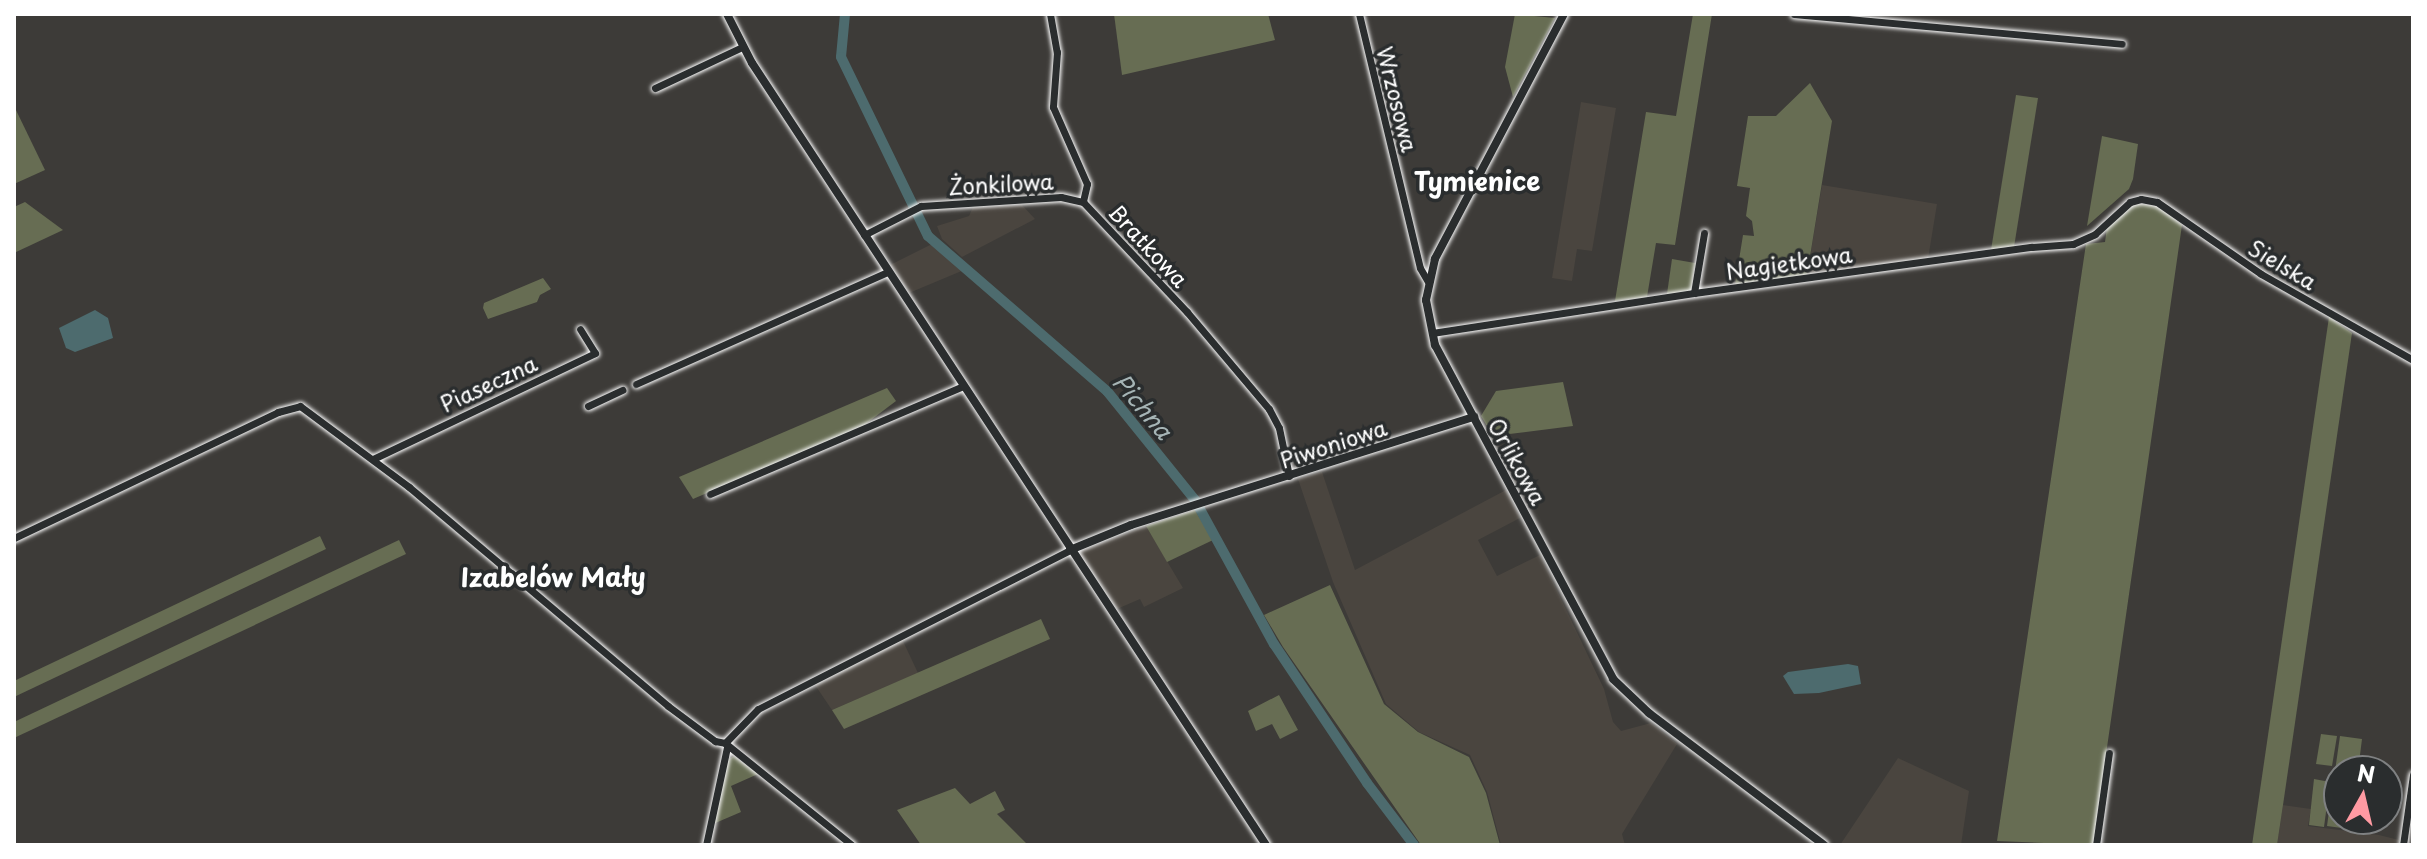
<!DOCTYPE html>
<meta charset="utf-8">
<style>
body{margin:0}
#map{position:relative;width:2427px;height:859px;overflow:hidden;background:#3d3b38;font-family:"Playpen Sans",sans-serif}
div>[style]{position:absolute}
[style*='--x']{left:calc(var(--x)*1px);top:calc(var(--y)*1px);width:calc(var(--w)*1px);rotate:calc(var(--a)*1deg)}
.built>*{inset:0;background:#4a453f}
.green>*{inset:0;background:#676d53}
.water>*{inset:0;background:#4d6b6e}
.river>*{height:10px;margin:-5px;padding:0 5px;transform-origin:5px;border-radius:5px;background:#4d6b6e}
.roads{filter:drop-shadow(0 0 2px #fff) drop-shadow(0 0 2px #fff)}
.minor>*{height:7px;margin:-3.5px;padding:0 3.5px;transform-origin:3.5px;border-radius:3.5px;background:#2a2d2e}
.tertiary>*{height:8px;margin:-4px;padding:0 4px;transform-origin:4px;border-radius:4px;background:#2a2d2e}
span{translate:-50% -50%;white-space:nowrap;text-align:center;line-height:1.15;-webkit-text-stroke:7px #2a2d2e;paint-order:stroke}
.street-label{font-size:22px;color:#fff}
.water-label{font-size:24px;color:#a6b5b6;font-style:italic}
.quarter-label{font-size:26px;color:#fff;font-weight:700}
.frame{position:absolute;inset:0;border:16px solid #fff;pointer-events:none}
.north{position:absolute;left:2323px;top:755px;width:80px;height:80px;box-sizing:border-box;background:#2a2d2e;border:2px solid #7f8182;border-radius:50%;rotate:8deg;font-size:22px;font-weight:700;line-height:32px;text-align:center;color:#fff}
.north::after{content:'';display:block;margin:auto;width:28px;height:36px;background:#ff9aa2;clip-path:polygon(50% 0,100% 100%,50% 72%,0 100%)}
</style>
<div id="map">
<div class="built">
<div style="clip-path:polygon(1581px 102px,1616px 108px,1592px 251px,1577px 249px,1572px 281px,1552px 278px)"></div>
<div style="clip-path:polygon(1822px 185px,1937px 204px,1928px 259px,1807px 275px)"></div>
<div style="clip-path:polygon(1022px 205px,1035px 219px,962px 257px,942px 239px,937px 226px,969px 216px,973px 207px)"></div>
<div style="clip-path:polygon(934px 243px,964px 270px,909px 293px,890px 265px)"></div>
<div style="clip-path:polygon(1322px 472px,1355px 570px,1506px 490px,1520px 518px,1478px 540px,1497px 576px,1540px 555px,1604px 689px,1613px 722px,1621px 731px,1651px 723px,1677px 744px,1622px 834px,1625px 845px,1501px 845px,1487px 792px,1470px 755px,1419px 732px,1386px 704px,1333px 582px,1298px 479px)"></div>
<div style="clip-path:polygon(1146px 526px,1183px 588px,1144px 607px,1140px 599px,1117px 609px,1079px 555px,1081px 551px)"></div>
<div style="clip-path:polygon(902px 639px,918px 673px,832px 710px,815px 685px)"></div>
<div style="clip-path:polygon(1898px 758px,1969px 791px,1961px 845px,1840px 845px)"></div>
<div style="clip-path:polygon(2283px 805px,2311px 809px,2308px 826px,2379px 835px,2399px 840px,2398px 845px,2277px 845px)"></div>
</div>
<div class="green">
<div style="clip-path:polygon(1114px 14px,1268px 14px,1275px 40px,1122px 75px)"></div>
<div style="clip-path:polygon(1515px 14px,1555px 18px,1513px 97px,1505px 67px)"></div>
<div style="clip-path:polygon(1693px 14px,1712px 14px,1675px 245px,1656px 243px,1647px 297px,1615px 301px,1646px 112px,1676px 116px)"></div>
<div style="clip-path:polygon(1810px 83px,1832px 121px,1807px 275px,1735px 285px,1743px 235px,1754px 236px,1752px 221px,1746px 216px,1750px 188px,1737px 186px,1748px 116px,1776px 116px)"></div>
<div style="clip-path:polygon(2016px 95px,2038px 98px,2014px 247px,1991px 250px)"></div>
<div style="clip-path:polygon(14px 106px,45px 170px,14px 184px)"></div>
<div style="clip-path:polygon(2102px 136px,2138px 144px,2133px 179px,2129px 189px,2087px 226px)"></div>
<div style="clip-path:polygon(25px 202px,63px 230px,14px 253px,14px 207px)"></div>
<div style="clip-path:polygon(2133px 203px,2157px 206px,2182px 225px,2093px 845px,1997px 841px,2086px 244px,2105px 242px,2107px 227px)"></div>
<div style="clip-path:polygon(1672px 259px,1695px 263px,1691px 291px,1667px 294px)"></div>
<div style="clip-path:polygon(543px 278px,551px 289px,540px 295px,537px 302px,488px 319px,483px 308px,484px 303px)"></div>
<div style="clip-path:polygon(2329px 317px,2352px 333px,2283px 805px,2277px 845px,2252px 845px)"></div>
<div style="clip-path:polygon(1563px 382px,1573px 426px,1493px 436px,1481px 416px,1496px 391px)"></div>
<div style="clip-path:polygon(887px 388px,896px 401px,863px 426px,693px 499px,679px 477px)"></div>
<div style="clip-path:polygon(1195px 510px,1213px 540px,1167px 562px,1146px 526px)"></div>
<div style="clip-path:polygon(320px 536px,326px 549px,14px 697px,14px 681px)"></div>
<div style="clip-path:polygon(399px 540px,406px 554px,14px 738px,14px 722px)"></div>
<div style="clip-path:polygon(1330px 585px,1384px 704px,1418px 732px,1469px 757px,1486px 793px,1500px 845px,1421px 845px,1283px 647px,1264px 615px)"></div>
<div style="clip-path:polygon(1041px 619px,1050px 639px,844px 729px,832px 710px)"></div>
<div style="clip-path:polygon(1279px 695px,1298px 730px,1280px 739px,1272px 724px,1256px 731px,1248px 711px)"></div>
<div style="clip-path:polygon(2321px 734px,2337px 736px,2332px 766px,2316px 764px)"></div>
<div style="clip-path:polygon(2340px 736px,2362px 739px,2358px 771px,2335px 771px)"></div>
<div style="clip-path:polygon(734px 756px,758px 774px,731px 786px,741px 812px,713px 824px,726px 761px)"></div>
<div style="clip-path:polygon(2314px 779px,2330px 782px,2324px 827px,2309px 825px)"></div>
<div style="clip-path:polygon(2333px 781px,2339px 782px,2339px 819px,2351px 819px,2349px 829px,2327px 826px)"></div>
<div style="clip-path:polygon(955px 788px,970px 804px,995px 791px,1005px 810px,997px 814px,1028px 845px,921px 845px,897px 810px)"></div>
</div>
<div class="water">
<div style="clip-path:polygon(95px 310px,108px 318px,113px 338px,75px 352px,66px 348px,59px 328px)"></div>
<div style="clip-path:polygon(1848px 664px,1858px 666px,1861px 684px,1819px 693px,1794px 694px,1783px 676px,1788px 672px)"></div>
</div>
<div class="river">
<div style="--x:845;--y:14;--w:43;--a:95.3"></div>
<div style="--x:841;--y:57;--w:199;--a:64.1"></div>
<div style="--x:928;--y:236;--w:237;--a:40.9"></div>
<div style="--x:1107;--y:391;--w:140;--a:51.1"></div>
<div style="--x:1195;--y:500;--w:164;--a:61.3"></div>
<div style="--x:1274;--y:644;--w:167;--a:56.2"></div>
<div style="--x:1367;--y:783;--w:78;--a:52.8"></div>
</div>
<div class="roads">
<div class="minor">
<div style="--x:1050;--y:14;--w:39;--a:80"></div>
<div style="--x:1057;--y:52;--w:55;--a:94.2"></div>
<div style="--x:1053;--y:107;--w:84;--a:66.2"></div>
<div style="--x:1087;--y:184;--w:18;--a:103"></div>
<div style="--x:1083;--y:202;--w:151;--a:46.6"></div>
<div style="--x:1187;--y:312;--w:127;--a:49.8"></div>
<div style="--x:1269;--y:409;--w:21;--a:62"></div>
<div style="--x:1279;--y:428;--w:49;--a:78.2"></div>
<div style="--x:1359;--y:14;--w:261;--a:76.5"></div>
<div style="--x:1420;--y:268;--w:16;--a:60"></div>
<div style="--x:1794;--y:14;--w:329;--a:5.2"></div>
<div style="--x:655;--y:88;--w:96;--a:-25.2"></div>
<div style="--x:864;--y:235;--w:64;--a:-27"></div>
<div style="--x:921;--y:206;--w:140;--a:-3.7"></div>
<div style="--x:1061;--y:197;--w:23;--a:13"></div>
<div style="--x:1694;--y:293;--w:61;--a:-80.5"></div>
<div style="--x:1432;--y:333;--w:265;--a:-8.7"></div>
<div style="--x:1694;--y:293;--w:341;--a:-7.8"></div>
<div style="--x:2032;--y:247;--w:41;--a:-4.2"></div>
<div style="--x:2073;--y:244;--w:24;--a:-24"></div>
<div style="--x:2095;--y:234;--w:47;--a:-42.4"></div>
<div style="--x:2130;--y:202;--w:11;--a:-15"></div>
<div style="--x:2141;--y:199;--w:16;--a:11"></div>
<div style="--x:2157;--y:202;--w:126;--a:34.7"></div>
<div style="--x:2261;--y:274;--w:175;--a:29.5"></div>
<div style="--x:636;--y:384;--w:276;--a:-24"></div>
<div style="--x:588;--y:406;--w:38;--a:-25"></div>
<div style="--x:373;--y:459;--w:246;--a:-25.5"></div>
<div style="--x:595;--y:353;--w:28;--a:-122"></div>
<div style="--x:710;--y:494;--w:275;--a:-23.1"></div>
<div style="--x:14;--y:538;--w:293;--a:-25.5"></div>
<div style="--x:278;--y:412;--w:23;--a:-15"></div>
<div style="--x:300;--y:406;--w:136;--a:36.6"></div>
<div style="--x:409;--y:487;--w:339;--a:40.2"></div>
<div style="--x:668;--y:706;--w:59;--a:36.7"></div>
<div style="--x:715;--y:741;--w:10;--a:11"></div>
<div style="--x:725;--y:743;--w:163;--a:38.8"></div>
<div style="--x:725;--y:743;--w:47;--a:-45.9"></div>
<div style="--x:758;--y:709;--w:350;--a:-27"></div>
<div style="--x:706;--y:845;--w:100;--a:-77.9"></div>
<div style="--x:2096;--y:845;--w:93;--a:-82"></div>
<div style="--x:2403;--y:845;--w:71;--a:-81.9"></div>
</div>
<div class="tertiary">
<div style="--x:727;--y:14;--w:55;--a:63"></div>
<div style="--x:752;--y:63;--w:936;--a:56.68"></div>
<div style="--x:1564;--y:14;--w:277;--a:117.8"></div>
<div style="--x:1435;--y:259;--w:42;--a:102.4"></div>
<div style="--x:1426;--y:300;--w:46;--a:78.7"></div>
<div style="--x:1435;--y:345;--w:378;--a:61.9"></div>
<div style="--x:1613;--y:679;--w:50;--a:43.4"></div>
<div style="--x:1649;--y:713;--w:219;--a:37"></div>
<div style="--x:1070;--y:550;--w:66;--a:-22.3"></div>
<div style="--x:1131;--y:525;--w:360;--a:-17.5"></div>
</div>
</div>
<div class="street-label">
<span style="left:1398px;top:99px;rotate:76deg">Wrzosowa</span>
<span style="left:1001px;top:183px;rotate:-3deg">Żonkilowa</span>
<span style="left:1149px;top:245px;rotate:47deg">Bratkowa</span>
<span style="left:1789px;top:262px;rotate:-8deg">Nagietkowa</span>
<span style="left:2283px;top:264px;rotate:31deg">Sielska</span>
<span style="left:488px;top:383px;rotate:-25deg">Piaseczna</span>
<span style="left:1333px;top:443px;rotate:-18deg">Piwoniowa</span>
<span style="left:1518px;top:461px;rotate:61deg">Orlikowa</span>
</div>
<div class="water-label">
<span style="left:1143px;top:406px;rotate:50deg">Pichna</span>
</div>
<div class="quarter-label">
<span style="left:1477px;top:181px">Tymienice</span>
<span style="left:553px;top:577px">Izabelów Mały</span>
</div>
<div class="frame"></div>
<div class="north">N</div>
</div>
